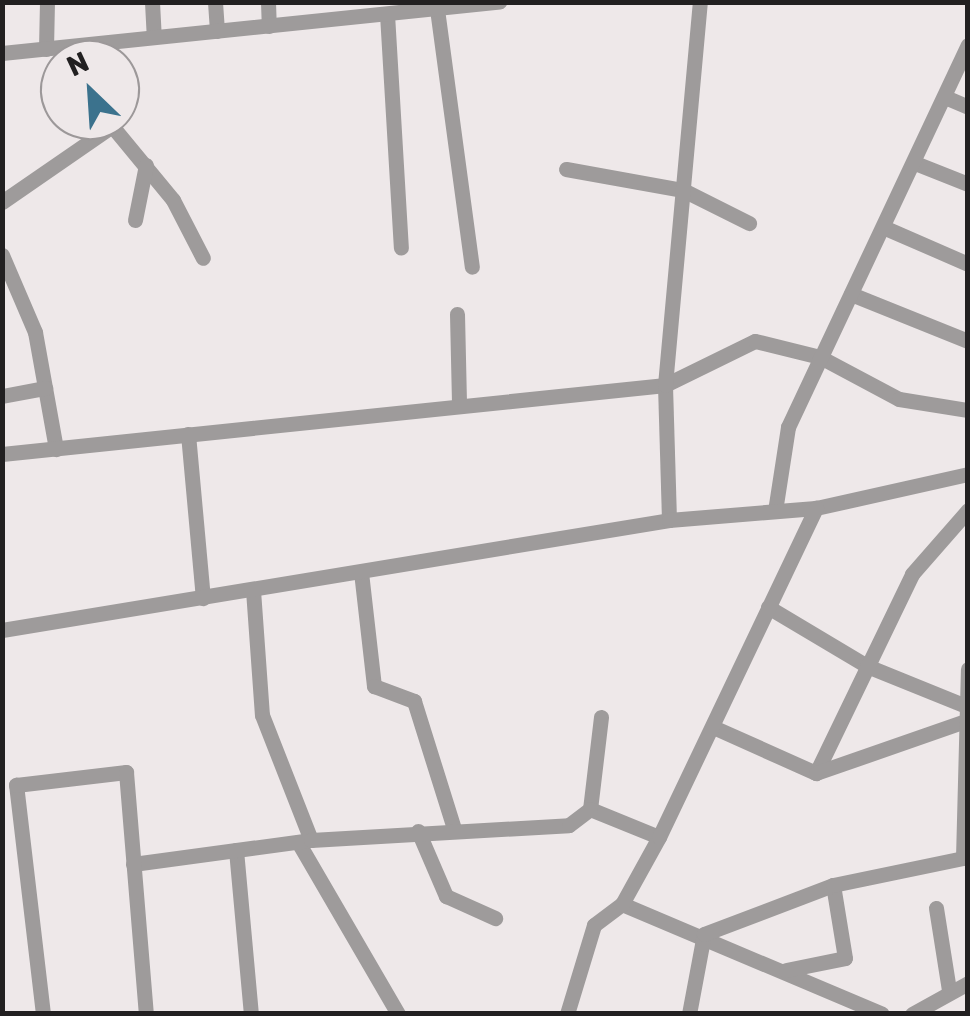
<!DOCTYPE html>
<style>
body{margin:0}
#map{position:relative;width:970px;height:1016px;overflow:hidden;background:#eee8e9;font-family:Rubik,sans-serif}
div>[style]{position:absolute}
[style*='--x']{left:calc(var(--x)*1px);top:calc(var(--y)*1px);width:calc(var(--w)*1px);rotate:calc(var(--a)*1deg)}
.minor>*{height:15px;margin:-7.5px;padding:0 7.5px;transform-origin:7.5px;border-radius:7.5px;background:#9e9b9b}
span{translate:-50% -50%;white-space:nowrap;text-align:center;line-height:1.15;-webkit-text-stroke:8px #eee8e9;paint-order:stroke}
.frame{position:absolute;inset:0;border:5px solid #222021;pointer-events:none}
.north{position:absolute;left:40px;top:40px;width:100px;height:100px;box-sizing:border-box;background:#eee8e9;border:2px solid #9c9899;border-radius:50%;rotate:335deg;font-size:28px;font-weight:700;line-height:40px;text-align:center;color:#222021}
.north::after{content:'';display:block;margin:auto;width:35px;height:45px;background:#3b728d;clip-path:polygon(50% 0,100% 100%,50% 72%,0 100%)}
</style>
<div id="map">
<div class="minor">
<div style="--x:152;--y:2;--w:35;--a:87"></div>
<div style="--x:215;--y:2;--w:29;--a:86"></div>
<div style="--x:268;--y:2;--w:24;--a:88"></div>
<div style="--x:437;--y:9;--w:260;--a:82.3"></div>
<div style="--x:387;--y:14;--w:234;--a:86.6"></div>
<div style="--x:46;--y:49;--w:47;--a:-88.8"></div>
<div style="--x:2;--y:53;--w:500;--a:-5.9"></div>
<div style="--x:945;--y:97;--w:25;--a:23"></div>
<div style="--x:915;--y:163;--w:57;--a:21.6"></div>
<div style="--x:566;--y:169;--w:119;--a:10.2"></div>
<div style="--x:683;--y:190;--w:74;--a:26.6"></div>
<div style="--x:2;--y:202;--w:134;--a:-34.6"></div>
<div style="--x:112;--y:126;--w:96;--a:50.5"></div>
<div style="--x:173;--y:200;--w:65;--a:62.7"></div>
<div style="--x:135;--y:220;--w:56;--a:-78.7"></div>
<div style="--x:883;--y:227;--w:93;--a:23.5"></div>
<div style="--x:2;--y:255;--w:84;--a:66.8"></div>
<div style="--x:35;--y:332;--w:119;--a:79.8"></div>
<div style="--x:851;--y:294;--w:126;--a:21.9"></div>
<div style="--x:457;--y:314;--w:90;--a:88.7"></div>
<div style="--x:2;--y:396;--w:44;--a:-10.5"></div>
<div style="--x:188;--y:434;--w:165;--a:84.8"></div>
<div style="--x:2;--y:454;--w:667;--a:-5.94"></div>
<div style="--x:665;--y:385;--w:100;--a:-26.1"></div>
<div style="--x:755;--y:341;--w:67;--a:13.8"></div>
<div style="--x:820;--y:357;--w:89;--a:28"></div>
<div style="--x:899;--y:399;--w:70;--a:9.1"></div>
<div style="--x:775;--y:511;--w:85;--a:-81.2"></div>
<div style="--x:788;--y:427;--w:422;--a:-64.8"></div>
<div style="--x:669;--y:520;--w:135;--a:-91.7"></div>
<div style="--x:665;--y:385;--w:385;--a:-84.8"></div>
<div style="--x:361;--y:572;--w:115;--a:83.5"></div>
<div style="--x:374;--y:686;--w:43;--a:20.6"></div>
<div style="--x:414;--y:701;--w:134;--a:72.6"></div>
<div style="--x:253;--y:590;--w:125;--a:85.9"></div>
<div style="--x:262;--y:715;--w:134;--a:68.6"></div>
<div style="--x:768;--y:607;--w:115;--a:30.8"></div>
<div style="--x:867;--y:666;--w:107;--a:22"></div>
<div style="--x:2;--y:630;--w:676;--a:-9.36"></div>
<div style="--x:669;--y:520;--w:147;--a:-4.7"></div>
<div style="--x:816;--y:508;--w:156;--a:-12.6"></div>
<div style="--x:601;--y:717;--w:93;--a:96.8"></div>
<div style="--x:590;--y:809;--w:74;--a:22.1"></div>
<div style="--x:713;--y:727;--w:113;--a:24.1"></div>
<div style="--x:816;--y:773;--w:221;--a:-64.2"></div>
<div style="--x:912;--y:574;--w:85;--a:-48.8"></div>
<div style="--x:816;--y:773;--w:158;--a:-19.2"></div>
<div style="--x:418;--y:831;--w:71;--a:66.7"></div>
<div style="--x:446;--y:896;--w:54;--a:24.2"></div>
<div style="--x:298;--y:842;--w:199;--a:59.8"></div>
<div style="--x:236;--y:850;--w:165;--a:84.8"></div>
<div style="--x:133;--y:864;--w:180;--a:-7.7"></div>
<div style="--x:311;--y:840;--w:258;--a:-3.3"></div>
<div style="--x:569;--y:825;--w:26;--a:-37"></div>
<div style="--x:622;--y:904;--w:282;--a:22.9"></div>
<div style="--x:936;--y:908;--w:83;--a:81"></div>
<div style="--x:786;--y:970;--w:60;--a:-11.5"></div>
<div style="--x:845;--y:958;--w:74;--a:-99.3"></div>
<div style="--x:43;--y:1014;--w:231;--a:-96.7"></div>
<div style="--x:16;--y:785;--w:111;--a:-6.7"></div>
<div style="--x:126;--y:772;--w:243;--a:85.3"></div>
<div style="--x:567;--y:1014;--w:93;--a:-73.1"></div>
<div style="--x:594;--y:925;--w:35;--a:-37"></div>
<div style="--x:622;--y:904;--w:77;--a:-61.1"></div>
<div style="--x:659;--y:837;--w:365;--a:-64.5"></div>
<div style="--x:689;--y:1014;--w:81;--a:-79.4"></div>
<div style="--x:704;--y:934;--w:138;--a:-20.8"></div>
<div style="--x:833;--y:885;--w:133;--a:-11.7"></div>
<div style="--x:963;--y:858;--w:189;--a:-88.5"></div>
<div style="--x:912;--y:1014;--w:64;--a:-29"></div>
</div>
<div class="frame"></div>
<div class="north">N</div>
</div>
